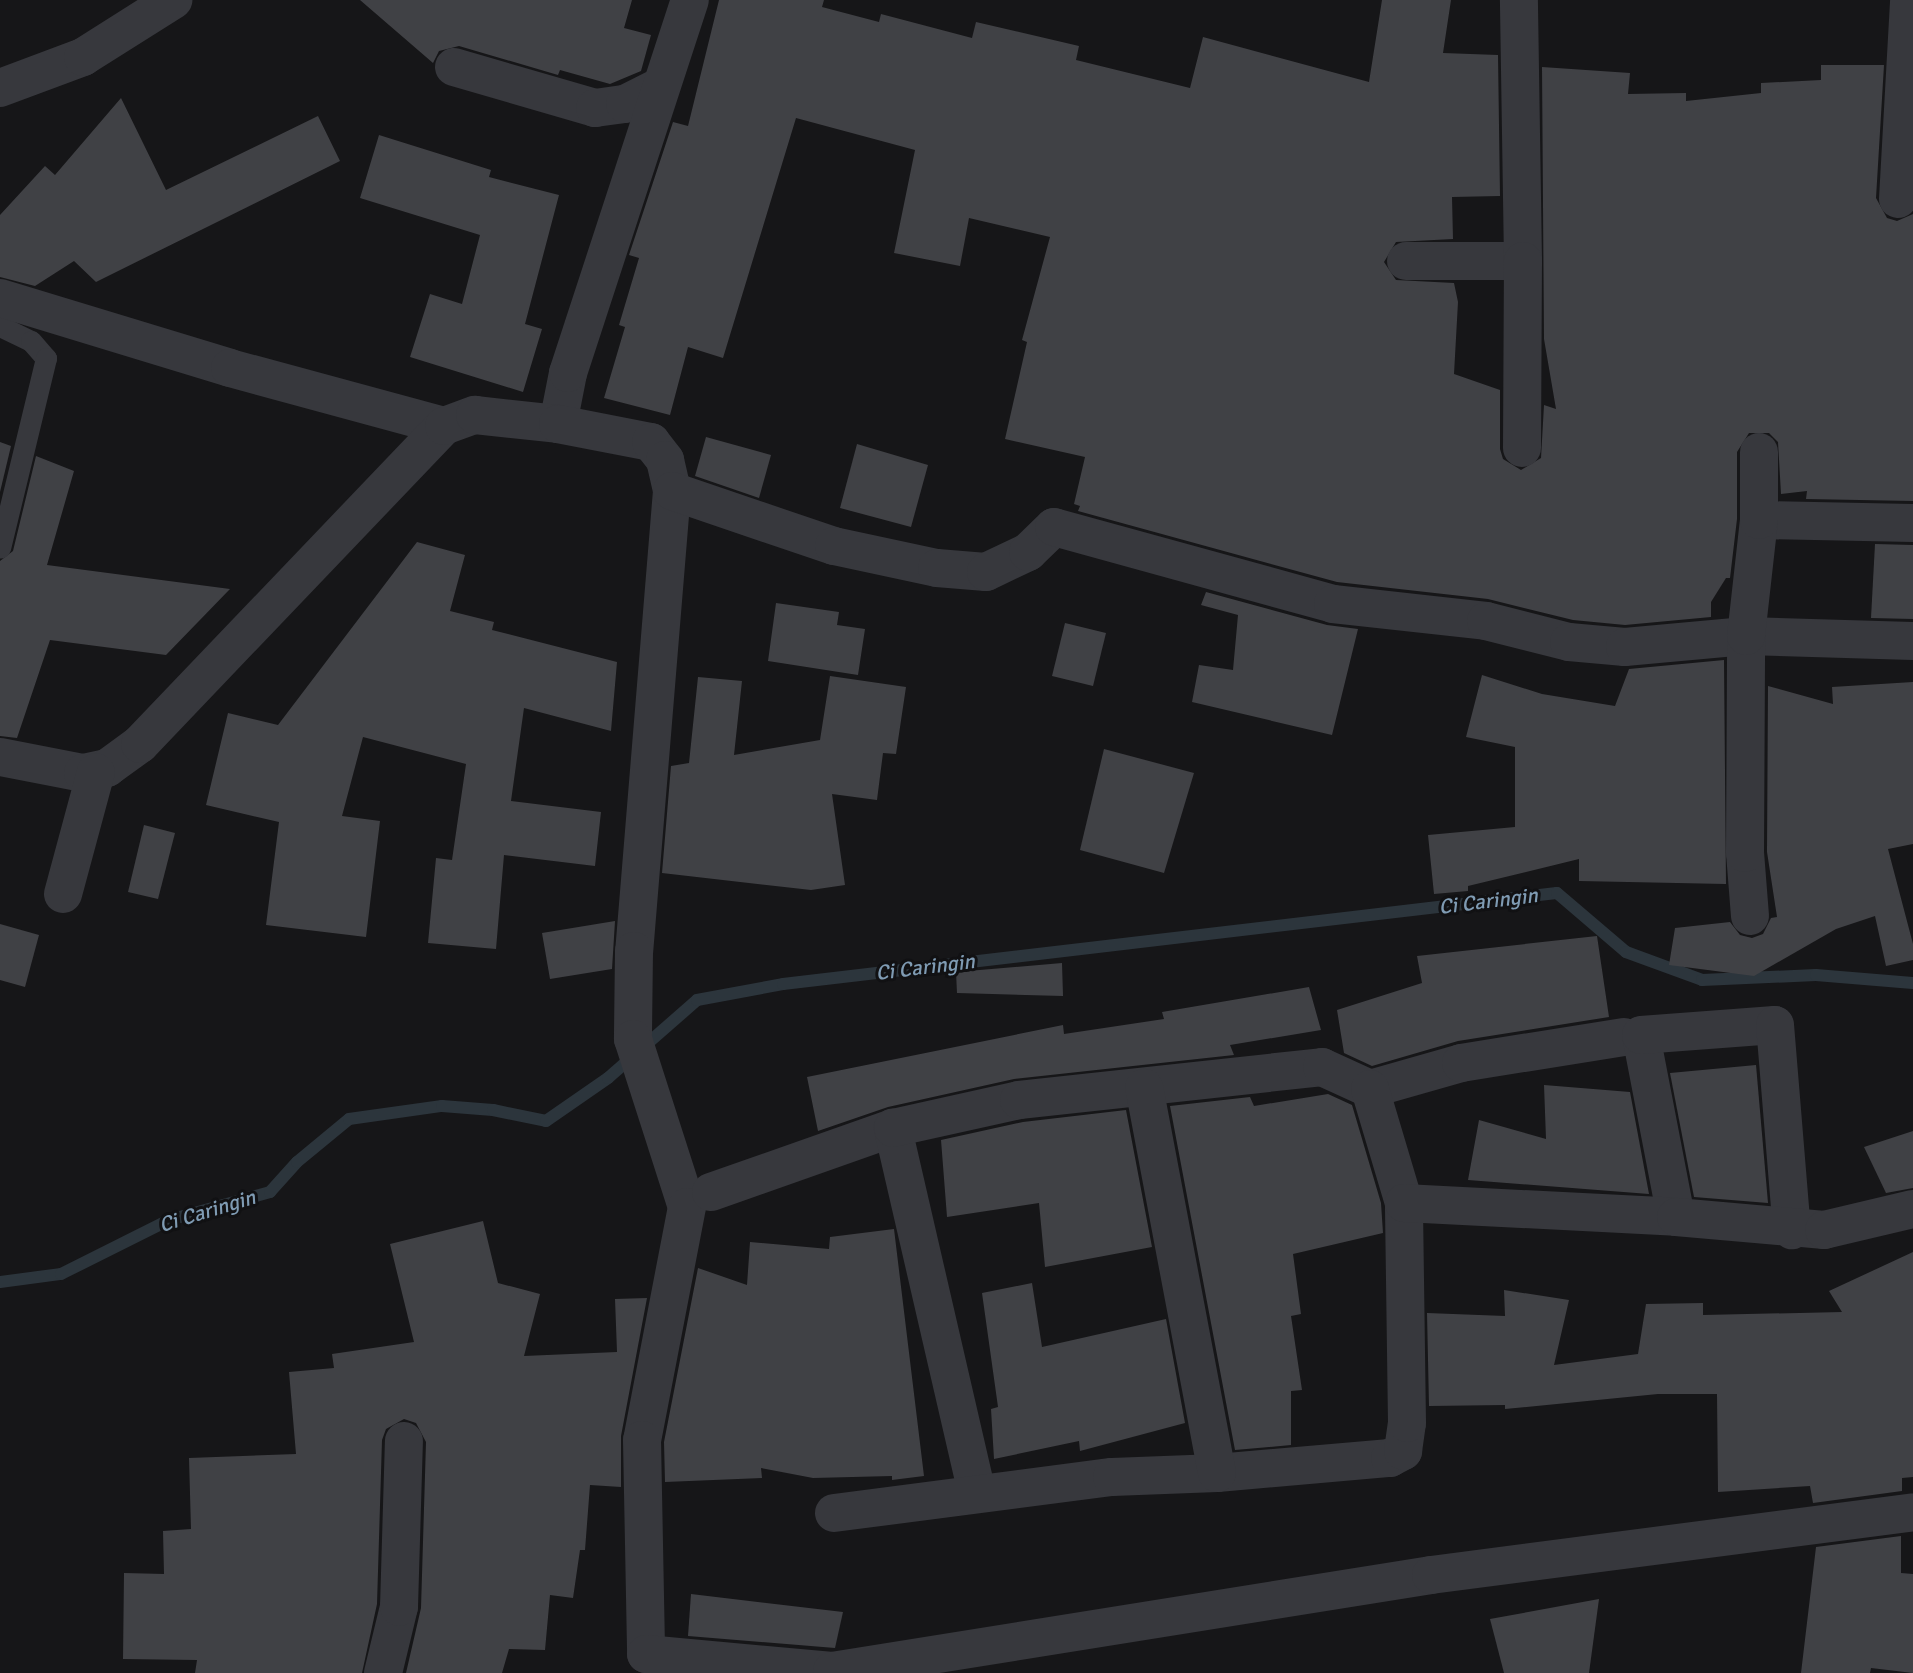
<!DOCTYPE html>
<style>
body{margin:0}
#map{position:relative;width:1913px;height:1673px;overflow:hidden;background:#161618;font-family:Signika,sans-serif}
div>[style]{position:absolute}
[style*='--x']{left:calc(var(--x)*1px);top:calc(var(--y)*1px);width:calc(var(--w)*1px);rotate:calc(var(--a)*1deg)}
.stream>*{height:12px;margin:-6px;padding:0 6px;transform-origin:6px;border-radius:6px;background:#2c353c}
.building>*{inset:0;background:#404145}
.service>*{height:21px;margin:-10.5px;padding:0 10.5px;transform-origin:10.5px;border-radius:10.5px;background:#37383d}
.minor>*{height:38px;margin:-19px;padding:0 19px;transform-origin:19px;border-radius:19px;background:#37383d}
span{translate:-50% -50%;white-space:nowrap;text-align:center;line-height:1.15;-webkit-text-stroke:6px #111113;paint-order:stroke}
.water-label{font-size:21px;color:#7f9bb3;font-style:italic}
</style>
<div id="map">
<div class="stream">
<div style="--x:0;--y:1282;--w:62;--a:-7.5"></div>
<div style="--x:61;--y:1274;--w:121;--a:-26.6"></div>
<div style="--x:169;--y:1220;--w:105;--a:-15.5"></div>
<div style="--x:270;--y:1192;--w:40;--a:-48"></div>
<div style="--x:297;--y:1162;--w:67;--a:-39.6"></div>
<div style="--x:349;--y:1119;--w:94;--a:-8"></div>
<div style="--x:442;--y:1106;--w:51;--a:4.5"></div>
<div style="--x:493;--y:1110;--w:54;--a:11.7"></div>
<div style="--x:546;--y:1121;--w:75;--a:-34.7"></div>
<div style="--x:608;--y:1078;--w:118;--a:-41.2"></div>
<div style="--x:697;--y:1000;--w:87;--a:-10.5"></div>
<div style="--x:783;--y:984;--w:779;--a:-6.71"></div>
<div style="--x:1557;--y:893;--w:91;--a:40.5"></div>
<div style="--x:1626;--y:952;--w:81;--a:20.2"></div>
<div style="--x:1702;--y:980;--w:114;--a:-2.5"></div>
<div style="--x:1816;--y:975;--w:97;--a:4.7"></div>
</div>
<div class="building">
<div style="clip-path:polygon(360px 0,632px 0,624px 28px,651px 35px,641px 71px,610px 84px,560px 70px,558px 75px,459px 46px,439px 51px,433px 63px)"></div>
<div style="clip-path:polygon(719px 0,824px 0,822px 7px,879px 22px,881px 14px,972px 38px,976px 22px,1079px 46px,1076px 60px,1190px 88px,1203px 37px,1369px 82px,1382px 0,1451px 0,1443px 53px,1498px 55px,1500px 196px,1452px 197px,1453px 239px,1396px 242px,1384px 262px,1396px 280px,1454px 283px,1458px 302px,1454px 374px,1500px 390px,1500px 449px,1503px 459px,1521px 470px,1541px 458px,1544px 405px,1556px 409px,1544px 339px,1542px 67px,1630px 73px,1628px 94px,1686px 93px,1686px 101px,1761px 93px,1761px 83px,1821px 80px,1821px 65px,1884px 65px,1876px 198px,1887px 218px,1897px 221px,1913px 214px,1913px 501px,1806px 499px,1807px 491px,1781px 494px,1778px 442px,1769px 433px,1749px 433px,1737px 452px,1737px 519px,1730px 578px,1726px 578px,1711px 602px,1711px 617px,1625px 625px,1573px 620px,1488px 599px,1337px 582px,1078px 511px,1080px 506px,1074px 504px,1085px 457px,1005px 439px,1027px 342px,1022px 340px,1050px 237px,969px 218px,960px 266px,894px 253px,915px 150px,796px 118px,723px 358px,688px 347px,670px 415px,604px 398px,625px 327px,619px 325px,639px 258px,629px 255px,673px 122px,688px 126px)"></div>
<div style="clip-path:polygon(121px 98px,166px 190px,318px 116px,340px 161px,96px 282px,74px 261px,35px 286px,0 277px,0 215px,45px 166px,55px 175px)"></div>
<div style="clip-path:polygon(379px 135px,491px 170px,489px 177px,559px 195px,525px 324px,542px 329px,523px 392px,410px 357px,430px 294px,462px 304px,480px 235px,360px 198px)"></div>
<div style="clip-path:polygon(706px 437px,771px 455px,759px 498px,695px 476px)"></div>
<div style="clip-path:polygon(0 442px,11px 446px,0 492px)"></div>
<div style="clip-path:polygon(857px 444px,928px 465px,911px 527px,840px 508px)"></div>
<div style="clip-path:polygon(36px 456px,74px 471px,47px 565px,230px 589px,166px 655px,50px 640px,17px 738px,0 736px,0 561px,13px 551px)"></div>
<div style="clip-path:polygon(417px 542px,465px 555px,450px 611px,494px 622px,492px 630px,617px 662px,611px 731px,524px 708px,511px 801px,601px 812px,595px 866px,504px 855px,496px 949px,428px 943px,436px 858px,452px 860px,466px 764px,363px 737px,342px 816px,380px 821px,366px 937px,266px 925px,279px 822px,206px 805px,228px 713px,278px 725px)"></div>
<div style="clip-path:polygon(1875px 544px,1913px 545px,1913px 619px,1871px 618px)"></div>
<div style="clip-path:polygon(1206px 592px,1327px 625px,1358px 629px,1332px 735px,1192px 702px,1199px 665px,1233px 670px,1238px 615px,1201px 605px)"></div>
<div style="clip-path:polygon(776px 603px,839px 612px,837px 625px,865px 629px,858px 675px,768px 661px)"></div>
<div style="clip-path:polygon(1065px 623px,1106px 633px,1093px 686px,1052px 676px)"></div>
<div style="clip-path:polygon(1724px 660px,1726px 884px,1579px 881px,1579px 859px,1468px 886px,1468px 891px,1434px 894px,1428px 835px,1515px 827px,1515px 747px,1466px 737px,1482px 675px,1542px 694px,1615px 706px,1629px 669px)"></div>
<div style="clip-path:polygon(830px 676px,906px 687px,896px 754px,883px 753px,877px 800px,832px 794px,845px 885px,811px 890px,662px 873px,671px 766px,689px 763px,698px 677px,742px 681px,734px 755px,820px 740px)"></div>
<div style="clip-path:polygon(1913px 682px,1913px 844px,1888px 849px,1913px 944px,1913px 960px,1886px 966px,1875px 916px,1836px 929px,1754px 976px,1669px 965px,1675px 928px,1730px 922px,1740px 935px,1752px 938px,1763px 934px,1771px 918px,1777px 917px,1767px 852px,1768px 686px,1833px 704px,1832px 687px)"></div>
<div style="clip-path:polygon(1104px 749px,1194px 773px,1164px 873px,1080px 850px)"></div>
<div style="clip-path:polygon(144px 825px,175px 833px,158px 899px,128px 892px)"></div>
<div style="clip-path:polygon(615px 921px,612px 969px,550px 979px,542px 933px)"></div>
<div style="clip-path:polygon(0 924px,39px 935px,25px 987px,0 980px)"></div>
<div style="clip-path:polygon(1597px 936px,1609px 1017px,1458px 1041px,1372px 1066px,1344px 1053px,1337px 1010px,1422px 983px,1417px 956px)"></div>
<div style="clip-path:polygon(1062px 963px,1063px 996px,957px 993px,956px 972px)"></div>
<div style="clip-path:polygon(1309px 987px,1321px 1030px,1230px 1045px,1234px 1055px,1014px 1079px,888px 1107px,818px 1131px,807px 1077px,1063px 1025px,1064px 1034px,1164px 1019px,1162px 1012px)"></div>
<div style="clip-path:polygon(1756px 1065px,1768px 1203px,1694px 1197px,1670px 1073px)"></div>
<div style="clip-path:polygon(1544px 1085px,1630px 1092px,1649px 1194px,1468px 1180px,1479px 1120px,1546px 1139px)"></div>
<div style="clip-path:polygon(1328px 1094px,1352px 1105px,1381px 1203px,1383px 1233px,1293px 1254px,1301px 1314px,1291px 1316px,1302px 1390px,1291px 1391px,1291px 1445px,1235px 1450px,1170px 1106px,1250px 1097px,1254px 1106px)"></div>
<div style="clip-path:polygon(1126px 1110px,1152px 1247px,1045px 1267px,1039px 1203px,947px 1217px,941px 1140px,1023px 1122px)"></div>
<div style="clip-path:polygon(1913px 1131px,1913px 1188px,1886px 1193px,1864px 1147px)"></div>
<div style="clip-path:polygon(483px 1221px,498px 1283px,540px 1294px,524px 1356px,617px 1352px,615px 1299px,647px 1298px,621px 1436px,621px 1487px,590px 1485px,585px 1550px,580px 1550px,573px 1598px,550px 1595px,545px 1650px,509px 1649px,502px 1673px,406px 1673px,421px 1608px,426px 1442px,416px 1423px,404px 1419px,386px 1429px,382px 1440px,377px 1604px,362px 1673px,195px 1673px,197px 1660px,123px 1659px,124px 1573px,164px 1574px,163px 1531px,191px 1529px,189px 1458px,296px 1454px,289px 1372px,334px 1368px,332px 1354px,414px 1342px,390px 1244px)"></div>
<div style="clip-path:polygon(894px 1229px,924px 1476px,892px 1480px,892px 1476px,813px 1478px,761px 1468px,762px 1478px,665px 1482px,664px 1442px,698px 1268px,747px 1285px,750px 1242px,829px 1249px,830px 1237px)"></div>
<div style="clip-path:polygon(1913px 1252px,1913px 1477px,1902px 1478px,1902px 1491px,1813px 1503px,1810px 1486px,1718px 1492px,1717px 1394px,1658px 1394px,1505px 1409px,1505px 1405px,1429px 1406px,1427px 1313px,1505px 1316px,1504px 1290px,1569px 1300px,1554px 1365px,1638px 1354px,1646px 1304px,1703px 1303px,1703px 1315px,1842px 1312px,1829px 1291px)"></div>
<div style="clip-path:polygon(1032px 1283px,1042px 1347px,1166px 1319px,1185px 1423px,1080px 1451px,1079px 1441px,994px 1459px,991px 1409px,998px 1407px,982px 1293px)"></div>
<div style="clip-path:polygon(1901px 1536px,1901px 1573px,1913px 1574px,1913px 1673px,1871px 1668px,1870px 1673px,1801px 1673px,1816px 1547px)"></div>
<div style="clip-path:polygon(691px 1594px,843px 1612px,835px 1648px,688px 1636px)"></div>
<div style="clip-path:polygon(1599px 1599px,1589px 1673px,1504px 1673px,1490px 1619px)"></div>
</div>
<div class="service">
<div style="--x:0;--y:326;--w:34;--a:26"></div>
<div style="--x:31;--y:341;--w:23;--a:49"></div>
<div style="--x:46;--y:358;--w:195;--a:103.6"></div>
</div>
<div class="minor">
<div style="--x:454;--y:67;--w:147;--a:16.2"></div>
<div style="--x:595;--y:108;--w:30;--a:-8"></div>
<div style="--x:625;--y:104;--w:40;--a:-26.6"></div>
<div style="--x:0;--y:88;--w:89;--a:-20.5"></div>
<div style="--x:83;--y:57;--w:107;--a:-32.3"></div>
<div style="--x:1898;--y:199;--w:199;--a:-86.8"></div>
<div style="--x:1406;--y:261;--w:117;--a:0"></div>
<div style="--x:1523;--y:261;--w:261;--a:-90.9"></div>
<div style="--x:0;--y:298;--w:240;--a:16.9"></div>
<div style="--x:230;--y:368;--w:222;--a:15.2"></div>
<div style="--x:558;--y:424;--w:52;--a:-78.9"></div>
<div style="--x:568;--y:373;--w:392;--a:-71.9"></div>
<div style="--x:1522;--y:448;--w:187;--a:-89.7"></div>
<div style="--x:672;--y:491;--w:462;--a:94.7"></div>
<div style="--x:634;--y:951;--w:88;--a:90.7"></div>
<div style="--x:633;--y:1039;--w:176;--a:72.2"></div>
<div style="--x:687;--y:1207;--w:237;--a:100.9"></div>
<div style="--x:642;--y:1440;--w:214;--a:88.9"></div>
<div style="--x:646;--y:1654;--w:187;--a:5.2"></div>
<div style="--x:832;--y:1671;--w:607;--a:-9.11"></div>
<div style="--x:1431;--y:1575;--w:486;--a:-7.4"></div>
<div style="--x:1759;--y:520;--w:154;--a:1.1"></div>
<div style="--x:0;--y:757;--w:85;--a:10.9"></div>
<div style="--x:83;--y:773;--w:25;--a:-12"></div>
<div style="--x:107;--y:768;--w:41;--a:-36"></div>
<div style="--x:140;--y:744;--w:440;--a:-46.3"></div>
<div style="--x:444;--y:426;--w:33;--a:-20"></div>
<div style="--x:475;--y:415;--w:83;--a:6.2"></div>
<div style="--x:558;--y:424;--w:95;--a:11"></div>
<div style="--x:651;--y:442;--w:23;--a:52"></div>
<div style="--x:665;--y:460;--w:32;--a:77"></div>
<div style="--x:672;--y:491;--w:171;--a:18.8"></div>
<div style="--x:834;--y:546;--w:105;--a:12.1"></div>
<div style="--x:937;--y:568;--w:49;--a:4.7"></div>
<div style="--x:986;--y:572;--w:47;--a:-25.5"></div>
<div style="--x:1028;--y:552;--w:36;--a:-44"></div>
<div style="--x:1054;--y:527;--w:289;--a:15.4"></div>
<div style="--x:1333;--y:604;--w:154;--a:6.3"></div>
<div style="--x:1486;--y:621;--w:86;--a:14.2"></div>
<div style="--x:1569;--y:642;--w:56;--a:5.1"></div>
<div style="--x:1625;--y:647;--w:121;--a:-5.2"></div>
<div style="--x:1746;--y:636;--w:167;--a:1.7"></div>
<div style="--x:63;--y:894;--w:126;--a:-74.9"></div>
<div style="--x:1750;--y:916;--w:63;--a:-94.5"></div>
<div style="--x:1745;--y:853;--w:217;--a:-89.7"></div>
<div style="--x:1746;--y:636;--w:117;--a:-83.6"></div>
<div style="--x:1759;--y:520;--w:68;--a:-90"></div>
<div style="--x:1370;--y:1089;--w:95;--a:-15.9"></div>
<div style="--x:1461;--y:1063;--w:165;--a:-9.1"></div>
<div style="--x:711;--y:1192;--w:193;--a:-19.4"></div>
<div style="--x:1676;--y:1217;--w:185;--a:-100.9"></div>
<div style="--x:1641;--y:1035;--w:134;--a:-4.3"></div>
<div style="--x:1775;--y:1025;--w:206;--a:85.3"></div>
<div style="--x:1217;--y:1473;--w:174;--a:-5"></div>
<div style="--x:1390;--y:1458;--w:15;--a:-28"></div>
<div style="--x:1403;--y:1451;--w:28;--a:-82"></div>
<div style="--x:1407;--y:1423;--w:220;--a:-90.8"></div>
<div style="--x:977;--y:1493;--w:375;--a:-103"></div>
<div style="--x:893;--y:1128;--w:129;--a:-12.5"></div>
<div style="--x:1019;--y:1100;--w:305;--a:-6.2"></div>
<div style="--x:1322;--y:1067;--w:53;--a:24.6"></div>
<div style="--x:1370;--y:1089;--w:119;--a:73.4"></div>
<div style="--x:1404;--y:1203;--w:272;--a:2.9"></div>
<div style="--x:1676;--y:1217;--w:149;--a:5"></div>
<div style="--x:1824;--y:1230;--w:91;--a:-13.3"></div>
<div style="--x:834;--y:1513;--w:280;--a:-7.4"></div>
<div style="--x:1112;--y:1477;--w:105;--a:-2.2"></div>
<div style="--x:1217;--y:1473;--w:392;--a:-100.7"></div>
<div style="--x:383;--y:1673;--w:68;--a:-76.4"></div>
<div style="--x:399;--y:1607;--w:166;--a:-88.3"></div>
</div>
<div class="water-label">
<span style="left:1488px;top:901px;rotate:-7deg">Ci Caringin</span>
<span style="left:925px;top:967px;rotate:-7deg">Ci Caringin</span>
<span style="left:207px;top:1211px;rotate:-17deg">Ci Caringin</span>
</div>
</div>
